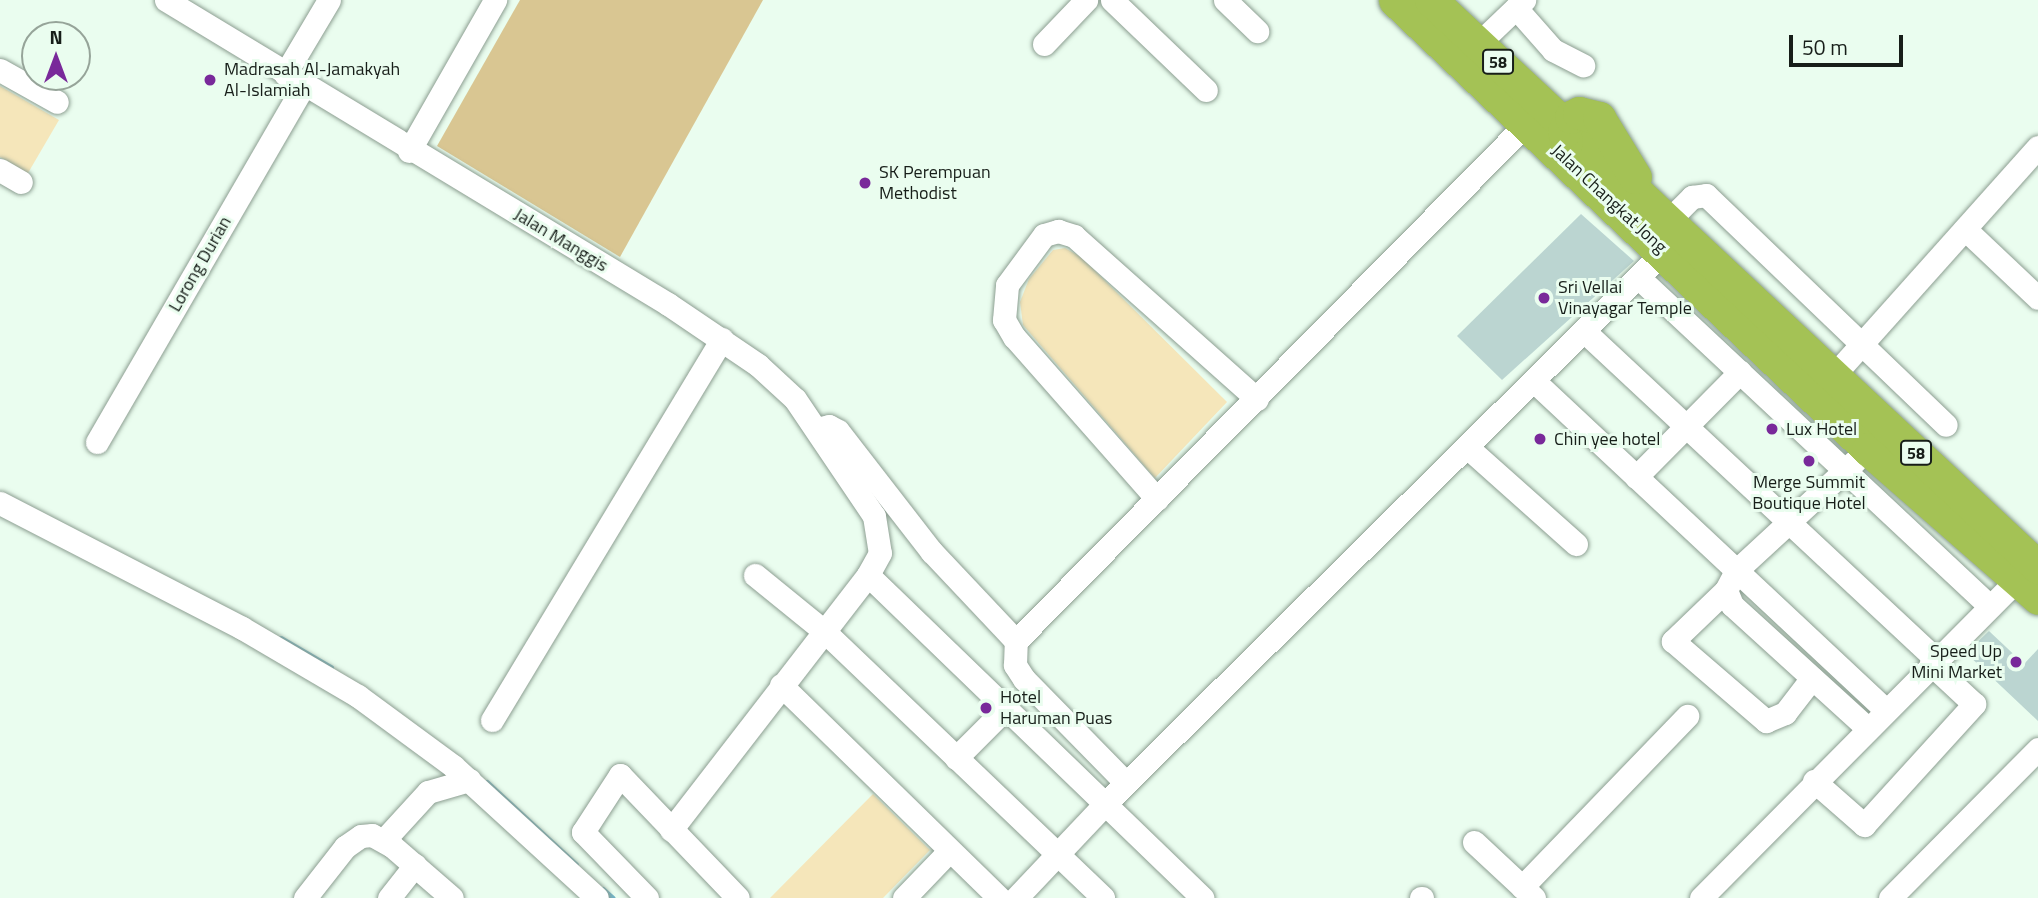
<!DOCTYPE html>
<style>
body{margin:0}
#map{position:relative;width:2038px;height:898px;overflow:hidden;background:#eafdef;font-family:"Titillium Web",sans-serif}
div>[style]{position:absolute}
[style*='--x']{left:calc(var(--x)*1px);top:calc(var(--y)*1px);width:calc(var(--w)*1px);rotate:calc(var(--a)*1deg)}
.green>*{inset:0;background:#f5e6ba}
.forest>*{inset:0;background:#d9c692}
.stream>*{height:4.5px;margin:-2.25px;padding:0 2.25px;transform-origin:2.25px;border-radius:2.25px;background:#71b3c6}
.building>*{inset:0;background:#bbd5d1}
.roads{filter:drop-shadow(0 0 2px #8c9e91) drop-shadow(0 0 2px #8c9e91)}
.minor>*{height:23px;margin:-11.5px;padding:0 11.5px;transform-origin:11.5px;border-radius:11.5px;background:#fff}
.highway>*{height:33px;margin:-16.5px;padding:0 16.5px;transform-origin:16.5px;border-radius:16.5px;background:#a4c255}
.dots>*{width:19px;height:19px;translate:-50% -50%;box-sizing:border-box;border:4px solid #eafdef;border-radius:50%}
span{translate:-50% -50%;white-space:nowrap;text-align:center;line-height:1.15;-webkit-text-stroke:6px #eafdef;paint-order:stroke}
.shield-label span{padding:2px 5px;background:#eafdef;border:2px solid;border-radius:5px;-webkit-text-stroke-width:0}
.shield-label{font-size:16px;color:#171e19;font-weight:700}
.poi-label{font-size:18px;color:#171e19}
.left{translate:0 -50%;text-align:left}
.right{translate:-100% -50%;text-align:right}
.street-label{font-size:18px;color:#171e19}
.north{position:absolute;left:21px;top:21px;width:70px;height:70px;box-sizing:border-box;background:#eafdef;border:2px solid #96a499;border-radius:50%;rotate:0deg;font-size:19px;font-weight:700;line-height:28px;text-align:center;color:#171e19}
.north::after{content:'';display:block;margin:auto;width:24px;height:32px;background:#79299a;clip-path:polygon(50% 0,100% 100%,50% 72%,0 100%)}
.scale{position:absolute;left:1789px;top:35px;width:114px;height:32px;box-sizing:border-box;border:4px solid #171e19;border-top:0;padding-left:9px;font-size:21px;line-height:24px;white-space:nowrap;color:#171e19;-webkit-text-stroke:5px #eafdef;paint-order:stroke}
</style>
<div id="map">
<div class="green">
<div style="clip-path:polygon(0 86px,59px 120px,28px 173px,0 157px)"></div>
<div style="clip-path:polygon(1065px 248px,1081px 257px,1227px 402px,1155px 478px,1023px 325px,1020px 302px,1029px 279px,1053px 250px)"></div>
<div style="clip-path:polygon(873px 794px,930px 850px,883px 898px,770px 898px)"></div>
</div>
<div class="forest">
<div style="clip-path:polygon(520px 0,763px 0,620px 257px,437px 146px)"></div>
</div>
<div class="stream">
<div style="--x:281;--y:638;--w:58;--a:30.1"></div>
<div style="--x:487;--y:782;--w:121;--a:42.7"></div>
<div style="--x:603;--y:889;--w:13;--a:42"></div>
</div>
<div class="building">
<div style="clip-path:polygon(1581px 214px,1634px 261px,1502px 380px,1457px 336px)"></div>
<div style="clip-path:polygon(1989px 631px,2024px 664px,2038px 649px,2038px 721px,1966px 653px)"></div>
</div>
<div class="roads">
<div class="minor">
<div style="--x:166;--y:0;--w:587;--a:31.2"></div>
<div style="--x:668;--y:304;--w:109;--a:34.1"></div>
<div style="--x:758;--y:365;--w:50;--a:42.6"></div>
<div style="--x:795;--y:399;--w:141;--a:56"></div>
<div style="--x:874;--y:516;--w:37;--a:81"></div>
<div style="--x:880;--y:553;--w:25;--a:119"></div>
<div style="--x:868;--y:575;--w:322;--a:127.7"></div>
<div style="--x:1112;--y:0;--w:130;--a:43.8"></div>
<div style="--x:1225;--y:0;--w:45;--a:44.1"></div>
<div style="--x:1516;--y:8;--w:56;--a:48.6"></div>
<div style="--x:1553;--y:50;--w:34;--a:27"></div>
<div style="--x:1044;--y:44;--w:61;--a:-46.3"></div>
<div style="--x:1478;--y:44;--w:64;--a:-43.7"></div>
<div style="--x:0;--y:70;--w:65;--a:29.3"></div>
<div style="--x:285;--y:74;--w:86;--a:-59.3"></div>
<div style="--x:409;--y:151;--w:174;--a:-60.3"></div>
<div style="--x:0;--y:170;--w:24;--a:30"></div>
<div style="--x:1669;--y:220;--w:33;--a:-45"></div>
<div style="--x:1692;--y:197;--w:14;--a:-8"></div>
<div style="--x:1706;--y:195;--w:332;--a:43.8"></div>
<div style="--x:1965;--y:229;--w:100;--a:43.4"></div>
<div style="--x:1638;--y:277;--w:482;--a:43.1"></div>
<div style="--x:1584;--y:331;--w:481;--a:43"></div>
<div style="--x:1833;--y:376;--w:307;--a:-48.2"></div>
<div style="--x:1534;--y:381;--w:480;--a:43.1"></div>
<div style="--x:817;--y:429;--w:12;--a:-14"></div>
<div style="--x:829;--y:426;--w:10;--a:29"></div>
<div style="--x:838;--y:431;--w:153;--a:52.2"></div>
<div style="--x:932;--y:552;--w:122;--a:46.7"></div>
<div style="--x:97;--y:442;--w:413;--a:-59.9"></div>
<div style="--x:1467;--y:447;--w:146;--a:41.7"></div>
<div style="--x:1855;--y:461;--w:162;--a:137.3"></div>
<div style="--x:1736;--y:571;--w:21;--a:118"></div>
<div style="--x:1726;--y:590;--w:16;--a:68"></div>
<div style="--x:1732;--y:605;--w:181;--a:42.3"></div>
<div style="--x:1636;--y:477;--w:148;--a:-45.3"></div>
<div style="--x:1157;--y:499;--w:216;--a:-131.4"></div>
<div style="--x:1014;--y:337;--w:20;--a:-120"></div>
<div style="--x:1004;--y:320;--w:35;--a:-85"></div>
<div style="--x:1007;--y:285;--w:62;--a:-53.5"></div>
<div style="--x:1044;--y:235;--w:15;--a:-16"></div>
<div style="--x:1058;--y:231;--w:17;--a:17"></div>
<div style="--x:1074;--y:236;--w:245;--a:41.7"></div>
<div style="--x:0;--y:503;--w:272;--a:27.3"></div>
<div style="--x:242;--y:628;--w:134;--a:30.4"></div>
<div style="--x:358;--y:696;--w:118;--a:36.4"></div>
<div style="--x:453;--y:766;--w:195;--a:42.5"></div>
<div style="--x:755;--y:575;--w:89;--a:39.1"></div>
<div style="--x:824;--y:631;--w:386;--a:43.7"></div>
<div style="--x:868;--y:575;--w:465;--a:44"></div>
<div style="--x:1726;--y:590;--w:74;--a:136.1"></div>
<div style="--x:1673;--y:641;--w:123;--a:40.7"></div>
<div style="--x:1766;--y:721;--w:21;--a:-23"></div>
<div style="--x:1785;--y:713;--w:44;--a:-52.4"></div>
<div style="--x:781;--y:685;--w:305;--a:44.3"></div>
<div style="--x:492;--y:720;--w:445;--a:-58.9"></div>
<div style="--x:956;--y:758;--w:69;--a:-45"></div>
<div style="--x:1814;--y:781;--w:67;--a:41.3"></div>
<div style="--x:1864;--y:825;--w:164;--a:-47.7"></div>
<div style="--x:1974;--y:704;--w:59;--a:-137.1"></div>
<div style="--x:1126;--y:783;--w:146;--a:-134.4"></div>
<div style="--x:1024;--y:679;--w:17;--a:-123"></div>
<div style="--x:1015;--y:665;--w:24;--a:-88"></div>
<div style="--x:1016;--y:641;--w:728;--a:-45.39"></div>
<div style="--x:384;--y:840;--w:65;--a:-47.5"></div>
<div style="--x:428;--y:792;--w:43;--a:-16.3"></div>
<div style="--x:1474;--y:842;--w:82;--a:43"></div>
<div style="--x:1522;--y:887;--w:238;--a:-46"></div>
<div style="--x:305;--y:898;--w:65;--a:-51.9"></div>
<div style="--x:345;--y:847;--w:19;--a:-35"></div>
<div style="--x:361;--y:836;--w:11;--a:-5"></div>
<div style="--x:372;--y:835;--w:23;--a:29"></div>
<div style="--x:392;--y:846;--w:79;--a:40.9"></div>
<div style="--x:389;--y:898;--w:42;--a:-51.8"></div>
<div style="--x:647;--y:898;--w:92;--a:-134.1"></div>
<div style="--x:583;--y:832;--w:68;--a:-57"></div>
<div style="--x:620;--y:775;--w:170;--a:46.2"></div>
<div style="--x:904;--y:898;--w:65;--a:-46.2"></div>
<div style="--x:1016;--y:898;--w:128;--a:-46.6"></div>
<div style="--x:1104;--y:805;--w:788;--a:-44.69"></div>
<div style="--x:1421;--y:898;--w:1;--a:0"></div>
<div style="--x:1701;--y:898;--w:448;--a:-45.2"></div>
<div style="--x:1890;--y:898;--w:210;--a:-45.2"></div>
</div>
<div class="highway">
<div style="--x:1395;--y:0;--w:652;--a:43.51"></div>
<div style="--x:1868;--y:449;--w:226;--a:41.2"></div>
<div style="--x:1431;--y:0;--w:831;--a:43.05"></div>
<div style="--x:1566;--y:143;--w:12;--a:-99"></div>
<div style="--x:1564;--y:131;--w:16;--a:-63"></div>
<div style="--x:1571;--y:117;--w:9;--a:-27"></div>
<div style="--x:1579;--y:113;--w:21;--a:14"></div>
<div style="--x:1599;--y:118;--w:69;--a:58.6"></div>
</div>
</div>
<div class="dots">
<div style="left:210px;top:80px;background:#79299a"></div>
<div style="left:865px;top:183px;background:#79299a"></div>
<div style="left:1544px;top:298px;background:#79299a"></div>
<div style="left:1772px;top:429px;background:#79299a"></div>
<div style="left:1540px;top:439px;background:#79299a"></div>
<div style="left:1809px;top:461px;background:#79299a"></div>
<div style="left:2016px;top:662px;background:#79299a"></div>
<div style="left:986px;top:708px;background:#79299a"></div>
</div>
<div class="shield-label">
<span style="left:1498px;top:62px">58</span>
<span style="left:1916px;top:453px">58</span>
</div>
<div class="poi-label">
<span class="left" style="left:224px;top:80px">Madrasah Al-Jamakyah<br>Al-Islamiah</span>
<span class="left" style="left:879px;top:183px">SK Perempuan<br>Methodist</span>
<span class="left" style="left:1558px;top:298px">Sri Vellai<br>Vinayagar Temple</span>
<span class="left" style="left:1786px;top:429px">Lux Hotel</span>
<span class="left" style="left:1554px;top:439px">Chin yee hotel</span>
<span style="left:1809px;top:493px">Merge Summit<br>Boutique Hotel</span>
<span class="right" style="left:2002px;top:662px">Speed Up<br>Mini Market</span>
<span class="left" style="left:1000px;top:708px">Hotel<br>Haruman Puas</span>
</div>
<div class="street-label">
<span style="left:1609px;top:199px;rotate:43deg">Jalan Changkat Jong</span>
<span style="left:561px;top:240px;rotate:31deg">Jalan Manggis</span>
<span style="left:200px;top:264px;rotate:-60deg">Lorong Durian</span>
</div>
<div class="north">N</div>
<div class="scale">50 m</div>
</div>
